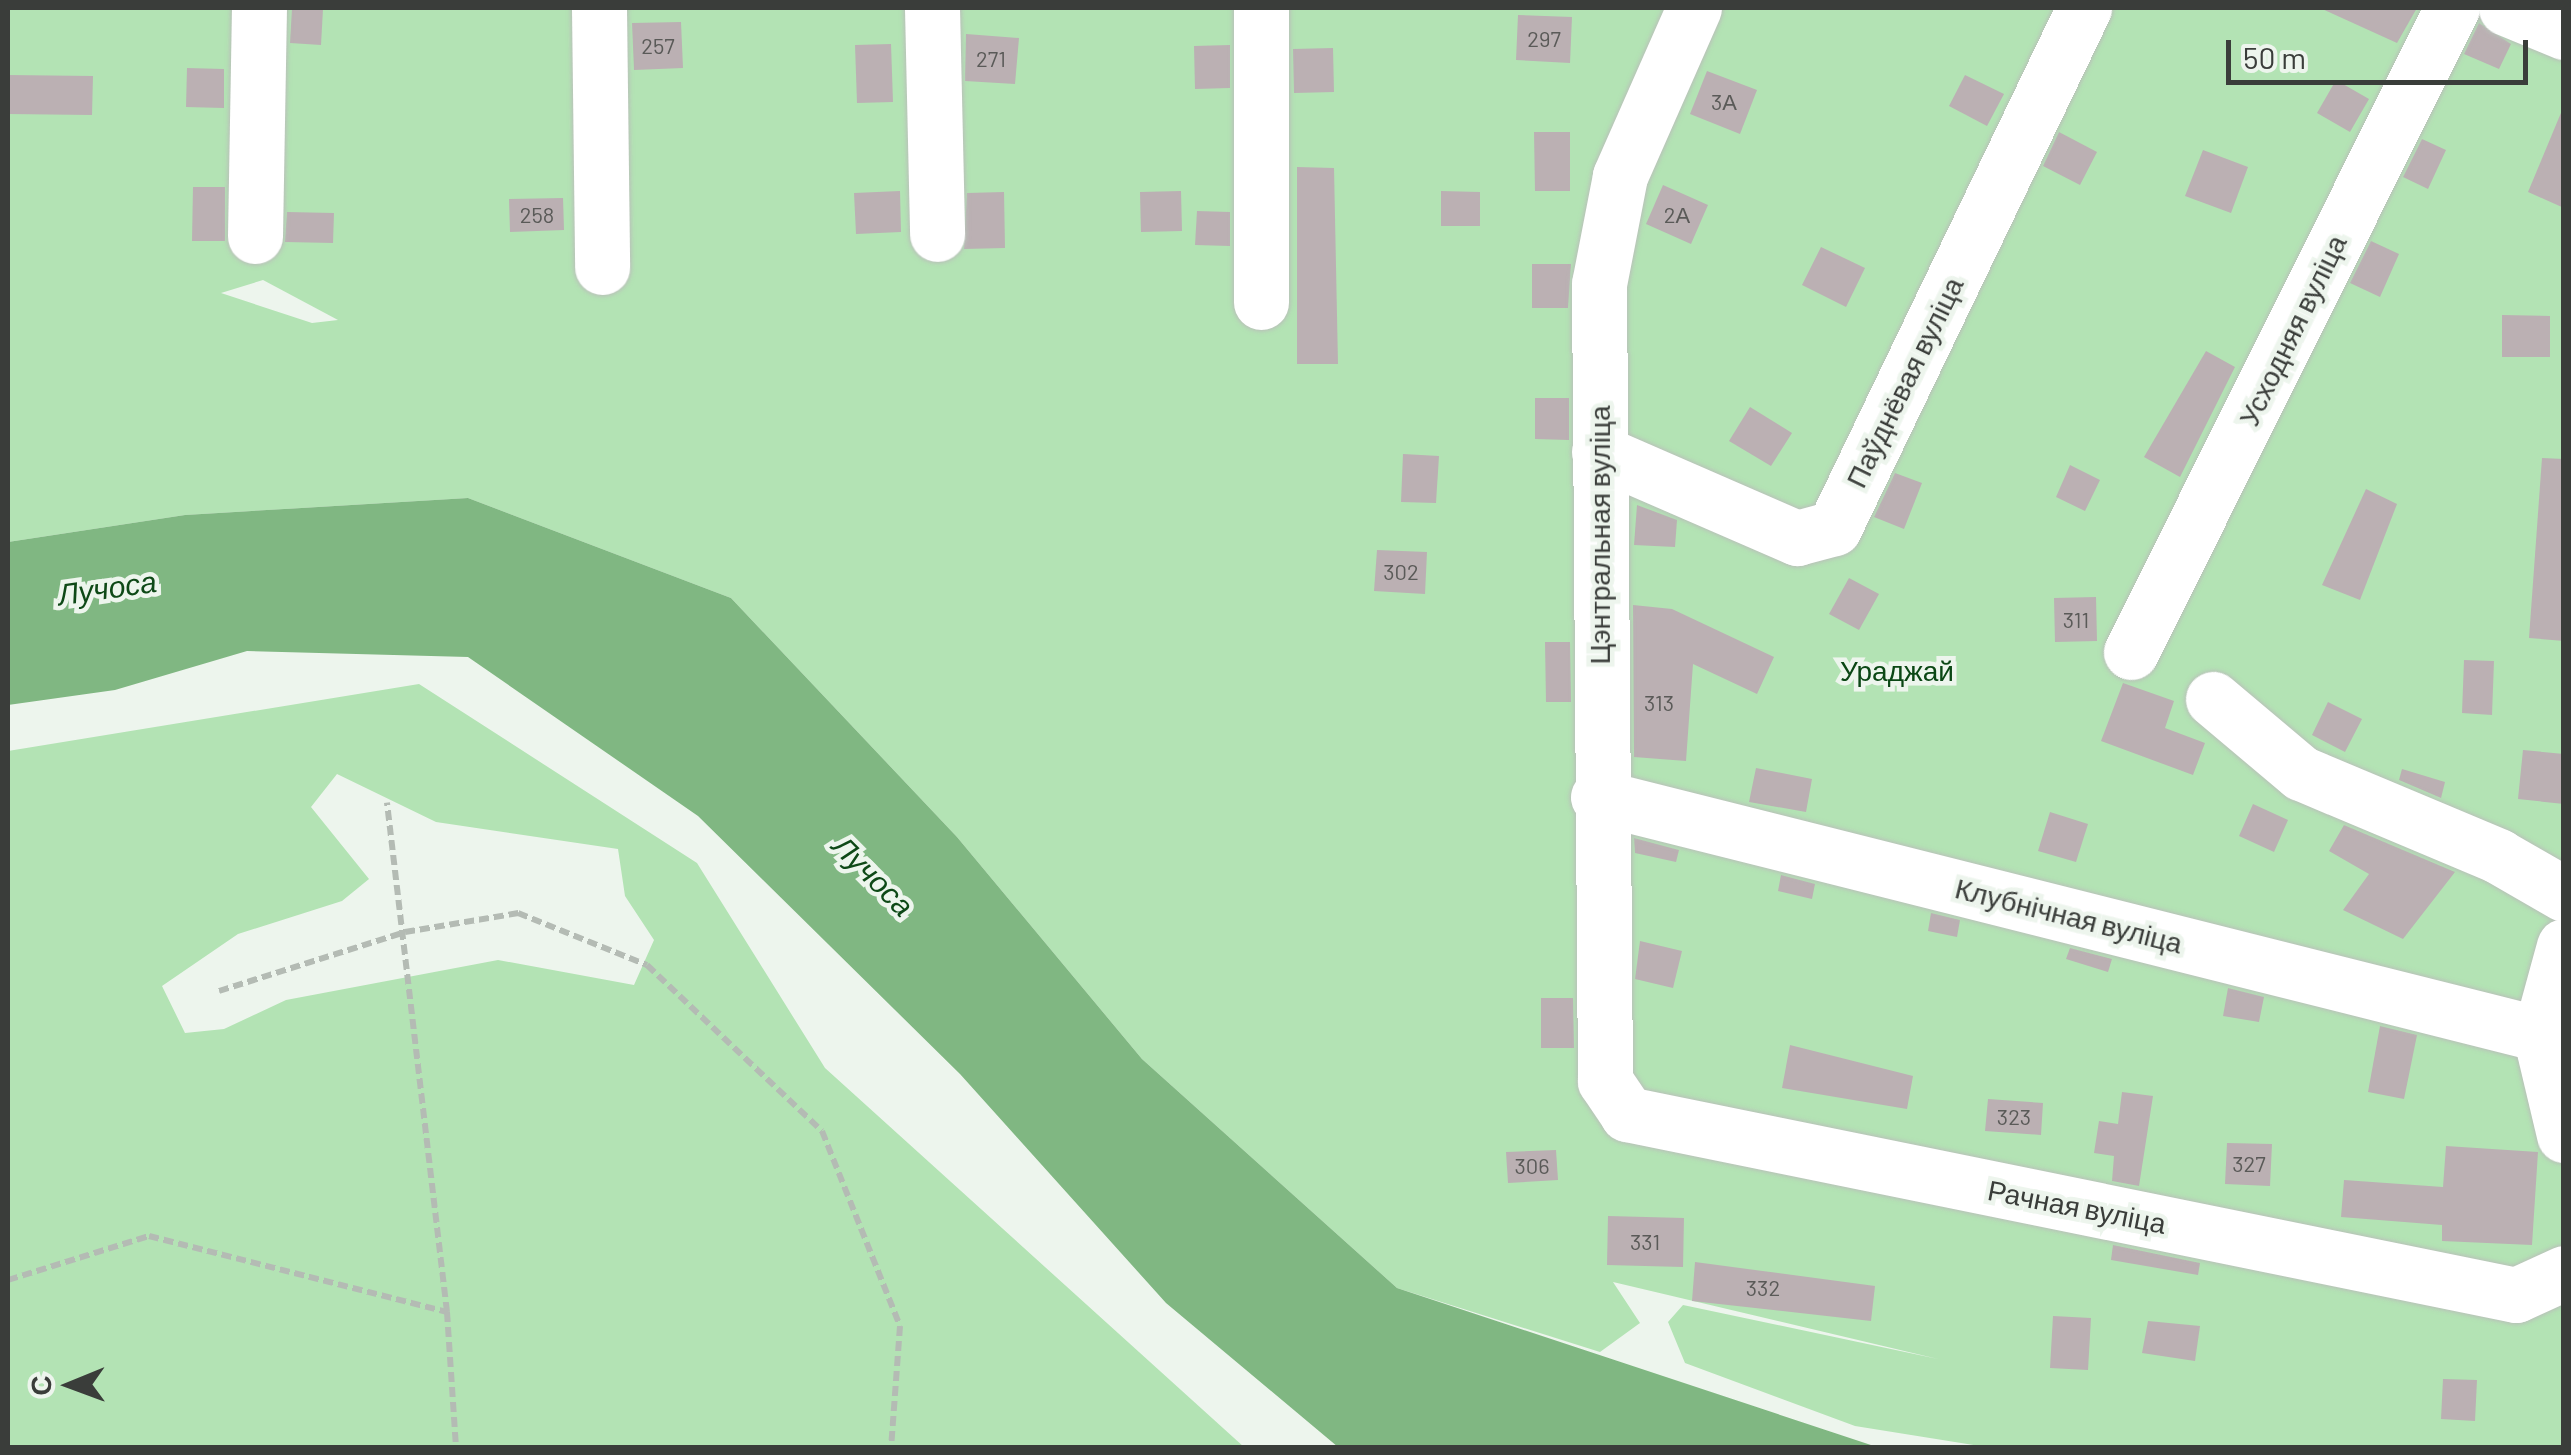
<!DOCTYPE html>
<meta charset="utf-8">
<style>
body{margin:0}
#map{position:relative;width:2571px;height:1455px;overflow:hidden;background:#edf5ed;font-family:Barlow,sans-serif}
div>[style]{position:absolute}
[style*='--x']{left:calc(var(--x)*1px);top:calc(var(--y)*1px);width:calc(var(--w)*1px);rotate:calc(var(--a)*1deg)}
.green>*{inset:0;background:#b3e3b4}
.water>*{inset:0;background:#80b782}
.building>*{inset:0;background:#bbb0b3}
.path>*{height:6px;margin-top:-3px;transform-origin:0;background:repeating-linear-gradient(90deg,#b4bbb4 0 10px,transparent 0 15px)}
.roads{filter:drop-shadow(0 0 2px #b9c1b9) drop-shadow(0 0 2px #b9c1b9)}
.minor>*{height:55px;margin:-27.5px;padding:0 27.5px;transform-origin:27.5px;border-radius:27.5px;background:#fff}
span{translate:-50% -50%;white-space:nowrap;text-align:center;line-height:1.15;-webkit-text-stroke:9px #edf5ed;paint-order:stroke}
.number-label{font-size:22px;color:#5a5a58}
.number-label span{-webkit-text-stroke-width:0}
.street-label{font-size:28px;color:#3a3d3a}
.park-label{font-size:28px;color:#0b4715}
.water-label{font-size:30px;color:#0e4917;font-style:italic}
.frame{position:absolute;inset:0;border:10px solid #3a3d3a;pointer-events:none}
.north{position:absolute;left:20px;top:1335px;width:100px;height:100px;-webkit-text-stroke:8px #edf5ed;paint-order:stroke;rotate:269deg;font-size:28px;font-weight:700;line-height:40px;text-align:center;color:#3a3d3a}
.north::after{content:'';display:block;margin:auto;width:35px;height:45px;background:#3a3d3a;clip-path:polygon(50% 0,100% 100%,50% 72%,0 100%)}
.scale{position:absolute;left:2226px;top:40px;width:302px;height:45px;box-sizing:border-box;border:5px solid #3a3d3a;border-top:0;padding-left:12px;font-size:30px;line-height:35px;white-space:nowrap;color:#3a3d3a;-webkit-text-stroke:8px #edf5ed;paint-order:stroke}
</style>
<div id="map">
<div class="green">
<div style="clip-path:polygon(evenodd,8px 8px,2563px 8px,2563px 1447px,1986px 1447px,1855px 1426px,1685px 1363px,1668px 1322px,1683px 1305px,1938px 1359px,1613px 1282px,1640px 1323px,1600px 1352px,1397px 1288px,1142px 1059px,957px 837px,731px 598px,468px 498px,185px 515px,8px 542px,8px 8px,263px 280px,338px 320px,312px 323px,221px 293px,263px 280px)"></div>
<div style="clip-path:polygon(evenodd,419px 684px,697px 863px,825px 1068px,1244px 1447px,8px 1447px,8px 751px,419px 684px,337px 774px,436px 822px,618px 849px,625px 896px,654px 940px,634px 985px,498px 960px,286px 1000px,224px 1029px,185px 1033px,162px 986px,238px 934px,342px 901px,369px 879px,311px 807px,337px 774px)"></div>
</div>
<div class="water">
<div style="clip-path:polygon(468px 498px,731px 598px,957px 837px,1142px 1059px,1397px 1288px,1877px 1447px,1338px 1447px,1166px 1303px,960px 1074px,698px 816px,468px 657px,247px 651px,115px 690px,8px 705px,8px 542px,185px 515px)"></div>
</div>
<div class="building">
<div style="clip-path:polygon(292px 8px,323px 9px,321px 45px,290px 43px)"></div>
<div style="clip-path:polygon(2320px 8px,2417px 8px,2397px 43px)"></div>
<div style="clip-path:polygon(1518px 15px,1572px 17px,1570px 63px,1516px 60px)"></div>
<div style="clip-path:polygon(681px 22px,683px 68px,634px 70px,632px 23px)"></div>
<div style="clip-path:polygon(2479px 23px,2511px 44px,2499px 69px,2464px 54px)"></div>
<div style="clip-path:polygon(966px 34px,1019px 38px,1015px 84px,965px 81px)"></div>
<div style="clip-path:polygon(891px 44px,893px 102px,857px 103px,855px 45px)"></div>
<div style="clip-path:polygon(1230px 45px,1230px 88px,1195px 89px,1194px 46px)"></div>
<div style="clip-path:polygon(1333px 48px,1334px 92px,1294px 93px,1293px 49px)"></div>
<div style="clip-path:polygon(187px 68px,224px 69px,224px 108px,186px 107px)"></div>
<div style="clip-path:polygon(1707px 71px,1757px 90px,1740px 134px,1690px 114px)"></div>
<div style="clip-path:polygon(8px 75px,93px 76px,92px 115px,8px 114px)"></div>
<div style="clip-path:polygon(1965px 75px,2004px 94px,1987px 126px,1949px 106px)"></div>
<div style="clip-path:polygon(2336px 80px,2369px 99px,2350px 132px,2317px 113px)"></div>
<div style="clip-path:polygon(2563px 108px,2564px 108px,2564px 208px,2528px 192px)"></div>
<div style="clip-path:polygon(1534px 132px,1570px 132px,1570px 191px,1535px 191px)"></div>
<div style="clip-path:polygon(2059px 132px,2097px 152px,2080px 185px,2043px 166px)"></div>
<div style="clip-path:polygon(2422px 139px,2446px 150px,2428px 189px,2403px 177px)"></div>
<div style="clip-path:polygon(2203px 150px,2248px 167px,2231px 213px,2185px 196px)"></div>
<div style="clip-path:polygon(1297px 167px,1334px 168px,1338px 364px,1297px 364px)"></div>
<div style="clip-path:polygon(1663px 185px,1708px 205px,1691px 244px,1646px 224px)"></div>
<div style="clip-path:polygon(193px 187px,225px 187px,225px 241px,192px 241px)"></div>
<div style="clip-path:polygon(900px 191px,901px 232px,856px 234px,854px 193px)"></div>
<div style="clip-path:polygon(1181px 191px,1182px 231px,1141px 232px,1140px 192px)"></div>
<div style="clip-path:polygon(1441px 191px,1480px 192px,1480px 226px,1441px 226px)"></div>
<div style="clip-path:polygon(1004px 192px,1005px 248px,964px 249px,967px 193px)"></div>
<div style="clip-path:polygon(563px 198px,564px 230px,510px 232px,509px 199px)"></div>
<div style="clip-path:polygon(1197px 211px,1230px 212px,1230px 246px,1195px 245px)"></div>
<div style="clip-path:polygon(287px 212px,334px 213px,333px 243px,285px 242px)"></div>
<div style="clip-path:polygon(2371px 241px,2399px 254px,2380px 297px,2350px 283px)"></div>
<div style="clip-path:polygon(1821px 247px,1865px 268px,1846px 307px,1802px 285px)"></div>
<div style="clip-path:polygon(1532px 264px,1571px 264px,1568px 308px,1532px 308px)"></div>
<div style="clip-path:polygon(2502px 315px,2550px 316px,2550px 357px,2502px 357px)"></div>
<div style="clip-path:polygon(2206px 351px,2235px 367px,2180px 477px,2144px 457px)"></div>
<div style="clip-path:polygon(1535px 398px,1569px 398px,1569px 440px,1535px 439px)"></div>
<div style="clip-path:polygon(1750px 407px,1792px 433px,1771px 466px,1729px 441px)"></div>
<div style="clip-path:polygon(1403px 454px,1439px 456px,1436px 503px,1401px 502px)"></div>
<div style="clip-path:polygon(2542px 458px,2564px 459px,2564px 641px,2529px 638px)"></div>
<div style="clip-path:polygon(2070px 465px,2100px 480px,2085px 511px,2056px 497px)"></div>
<div style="clip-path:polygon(1895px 473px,1922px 483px,1904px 529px,1874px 517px)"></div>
<div style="clip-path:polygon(2366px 489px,2397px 504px,2360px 600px,2322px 585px)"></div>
<div style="clip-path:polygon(1637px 505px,1677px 520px,1675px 547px,1634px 545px)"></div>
<div style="clip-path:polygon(1377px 550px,1427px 552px,1425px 594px,1374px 591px)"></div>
<div style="clip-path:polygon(1849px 578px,1879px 594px,1859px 630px,1829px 614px)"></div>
<div style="clip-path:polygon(2096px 597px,2097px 641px,2055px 642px,2054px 598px)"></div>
<div style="clip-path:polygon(1633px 605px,1672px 609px,1774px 657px,1757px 694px,1693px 664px,1686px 761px,1634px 757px)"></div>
<div style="clip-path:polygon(1545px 642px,1570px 642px,1571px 702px,1546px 702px)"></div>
<div style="clip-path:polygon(2464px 660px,2494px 661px,2492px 715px,2462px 713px)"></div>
<div style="clip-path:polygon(2123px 683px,2174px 701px,2165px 728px,2205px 743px,2193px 775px,2101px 741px)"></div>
<div style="clip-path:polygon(2328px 702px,2362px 719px,2345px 752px,2312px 735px)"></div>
<div style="clip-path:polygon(2523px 750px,2564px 754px,2564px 804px,2518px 799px)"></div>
<div style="clip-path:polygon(1756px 768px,1812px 779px,1806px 812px,1749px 802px)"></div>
<div style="clip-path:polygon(2402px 769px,2445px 782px,2441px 798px,2399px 780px)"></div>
<div style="clip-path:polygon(2253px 804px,2288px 820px,2274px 852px,2239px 836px)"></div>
<div style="clip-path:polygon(2050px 812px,2088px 824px,2076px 862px,2038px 851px)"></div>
<div style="clip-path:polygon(2344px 825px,2455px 872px,2403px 939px,2343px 910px,2369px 874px,2329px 851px)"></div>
<div style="clip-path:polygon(1634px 838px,1679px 850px,1676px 862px,1635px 853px)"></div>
<div style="clip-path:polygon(1781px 875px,1815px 884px,1812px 899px,1778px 891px)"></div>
<div style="clip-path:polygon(1931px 913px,1960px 920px,1957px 937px,1928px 931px)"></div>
<div style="clip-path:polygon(1640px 941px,1682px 951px,1673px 988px,1635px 979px)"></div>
<div style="clip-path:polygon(2070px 948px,2112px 959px,2108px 972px,2066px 959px)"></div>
<div style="clip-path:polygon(2228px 988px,2264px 997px,2259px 1022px,2223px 1016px)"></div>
<div style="clip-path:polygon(1541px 998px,1573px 998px,1574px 1048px,1541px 1048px)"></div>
<div style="clip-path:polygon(2380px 1026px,2417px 1035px,2404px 1099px,2368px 1092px)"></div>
<div style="clip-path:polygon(1790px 1045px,1913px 1076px,1907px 1109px,1782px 1088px)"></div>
<div style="clip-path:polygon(2122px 1092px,2153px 1096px,2139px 1186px,2112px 1181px,2114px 1156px,2094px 1153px,2099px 1121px,2118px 1124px)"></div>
<div style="clip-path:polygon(1988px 1099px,2043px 1103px,2041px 1135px,1985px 1131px)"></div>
<div style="clip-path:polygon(2227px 1143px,2272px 1144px,2270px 1186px,2225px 1184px)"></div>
<div style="clip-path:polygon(2446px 1146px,2538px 1152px,2532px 1245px,2442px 1241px,2442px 1225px,2341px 1217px,2344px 1180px,2443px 1187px)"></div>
<div style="clip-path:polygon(1556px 1150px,1558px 1180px,1508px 1183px,1506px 1152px)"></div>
<div style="clip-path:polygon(1608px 1216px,1684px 1218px,1683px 1267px,1607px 1265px)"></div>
<div style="clip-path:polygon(2113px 1245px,2200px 1263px,2198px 1275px,2111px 1260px)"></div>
<div style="clip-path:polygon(1695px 1262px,1875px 1286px,1871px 1321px,1692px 1301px)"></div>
<div style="clip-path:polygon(2053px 1316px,2091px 1318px,2088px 1370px,2050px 1368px)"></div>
<div style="clip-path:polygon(2148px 1321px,2200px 1326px,2195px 1361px,2142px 1353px)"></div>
<div style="clip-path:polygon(2443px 1379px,2477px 1380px,2475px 1421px,2441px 1419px)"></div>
</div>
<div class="path">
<div style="--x:219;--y:991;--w:195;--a:-17.6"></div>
<div style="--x:405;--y:932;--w:115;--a:-9.5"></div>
<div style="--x:518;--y:913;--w:139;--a:22"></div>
<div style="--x:647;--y:965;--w:241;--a:43.5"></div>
<div style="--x:822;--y:1131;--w:210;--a:68.2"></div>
<div style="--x:900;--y:1326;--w:122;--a:94.2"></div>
<div style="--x:8;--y:1280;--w:148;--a:-17.3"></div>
<div style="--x:149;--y:1236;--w:308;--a:14.3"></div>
<div style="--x:447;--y:1312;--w:513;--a:-96.72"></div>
<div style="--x:447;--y:1312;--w:136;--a:86.2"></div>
</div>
<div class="roads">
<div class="minor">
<div style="--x:599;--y:8;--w:259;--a:89.3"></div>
<div style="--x:932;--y:8;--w:226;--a:88.7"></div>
<div style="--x:1261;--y:8;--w:294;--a:90"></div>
<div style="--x:1694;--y:8;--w:184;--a:113.8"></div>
<div style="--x:1620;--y:176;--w:110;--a:101"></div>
<div style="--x:1599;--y:284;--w:797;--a:89.57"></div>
<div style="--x:1605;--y:1081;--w:40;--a:56"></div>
<div style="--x:1627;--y:1114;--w:907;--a:11.51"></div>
<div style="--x:2516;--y:1295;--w:53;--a:-24.6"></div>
<div style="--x:2506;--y:8;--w:63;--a:22.5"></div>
<div style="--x:255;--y:236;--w:228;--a:-89"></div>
<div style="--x:1599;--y:452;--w:216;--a:23.5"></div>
<div style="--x:1797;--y:538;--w:38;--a:-15"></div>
<div style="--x:1834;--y:528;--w:577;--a:-64.32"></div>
<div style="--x:2131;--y:652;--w:720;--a:-63.51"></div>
<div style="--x:2213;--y:699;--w:115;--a:40.1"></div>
<div style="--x:2301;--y:773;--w:214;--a:22.8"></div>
<div style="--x:2498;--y:856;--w:76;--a:29.9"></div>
<div style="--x:1598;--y:797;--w:971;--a:14.12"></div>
<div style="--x:2564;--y:946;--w:91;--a:105.3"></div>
<div style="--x:2540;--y:1034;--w:104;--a:76.6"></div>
</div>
</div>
<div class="number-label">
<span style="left:1544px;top:39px">297</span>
<span style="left:658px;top:46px">257</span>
<span style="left:991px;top:59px">271</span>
<span style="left:1724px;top:102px">3А</span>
<span style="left:537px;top:215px">258</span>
<span style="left:1677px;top:215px">2А</span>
<span style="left:1401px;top:572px">302</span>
<span style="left:2076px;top:620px">311</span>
<span style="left:1659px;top:703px">313</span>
<span style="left:2014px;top:1117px">323</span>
<span style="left:2249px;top:1164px">327</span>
<span style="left:1532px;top:1166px">306</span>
<span style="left:1645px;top:1242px">331</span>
<span style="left:1763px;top:1288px">332</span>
</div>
<div class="street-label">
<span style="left:2292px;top:330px;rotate:-64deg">Усходняя вуліца</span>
<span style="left:1904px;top:382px;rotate:-64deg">Паўднёвая вуліца</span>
<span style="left:1599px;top:535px;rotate:-90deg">Цэнтральная вуліца</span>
<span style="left:2069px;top:915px;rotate:14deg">Клубнічная вуліца</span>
<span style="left:2077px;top:1206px;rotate:11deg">Рачная вуліца</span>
</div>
<div class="park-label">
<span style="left:1897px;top:670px">Ураджай</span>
</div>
<div class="water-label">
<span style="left:107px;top:587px;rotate:-8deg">Лучоса</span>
<span style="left:874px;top:875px;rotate:45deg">Лучоса</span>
</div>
<div class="frame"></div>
<div class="north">С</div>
<div class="scale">50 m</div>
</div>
